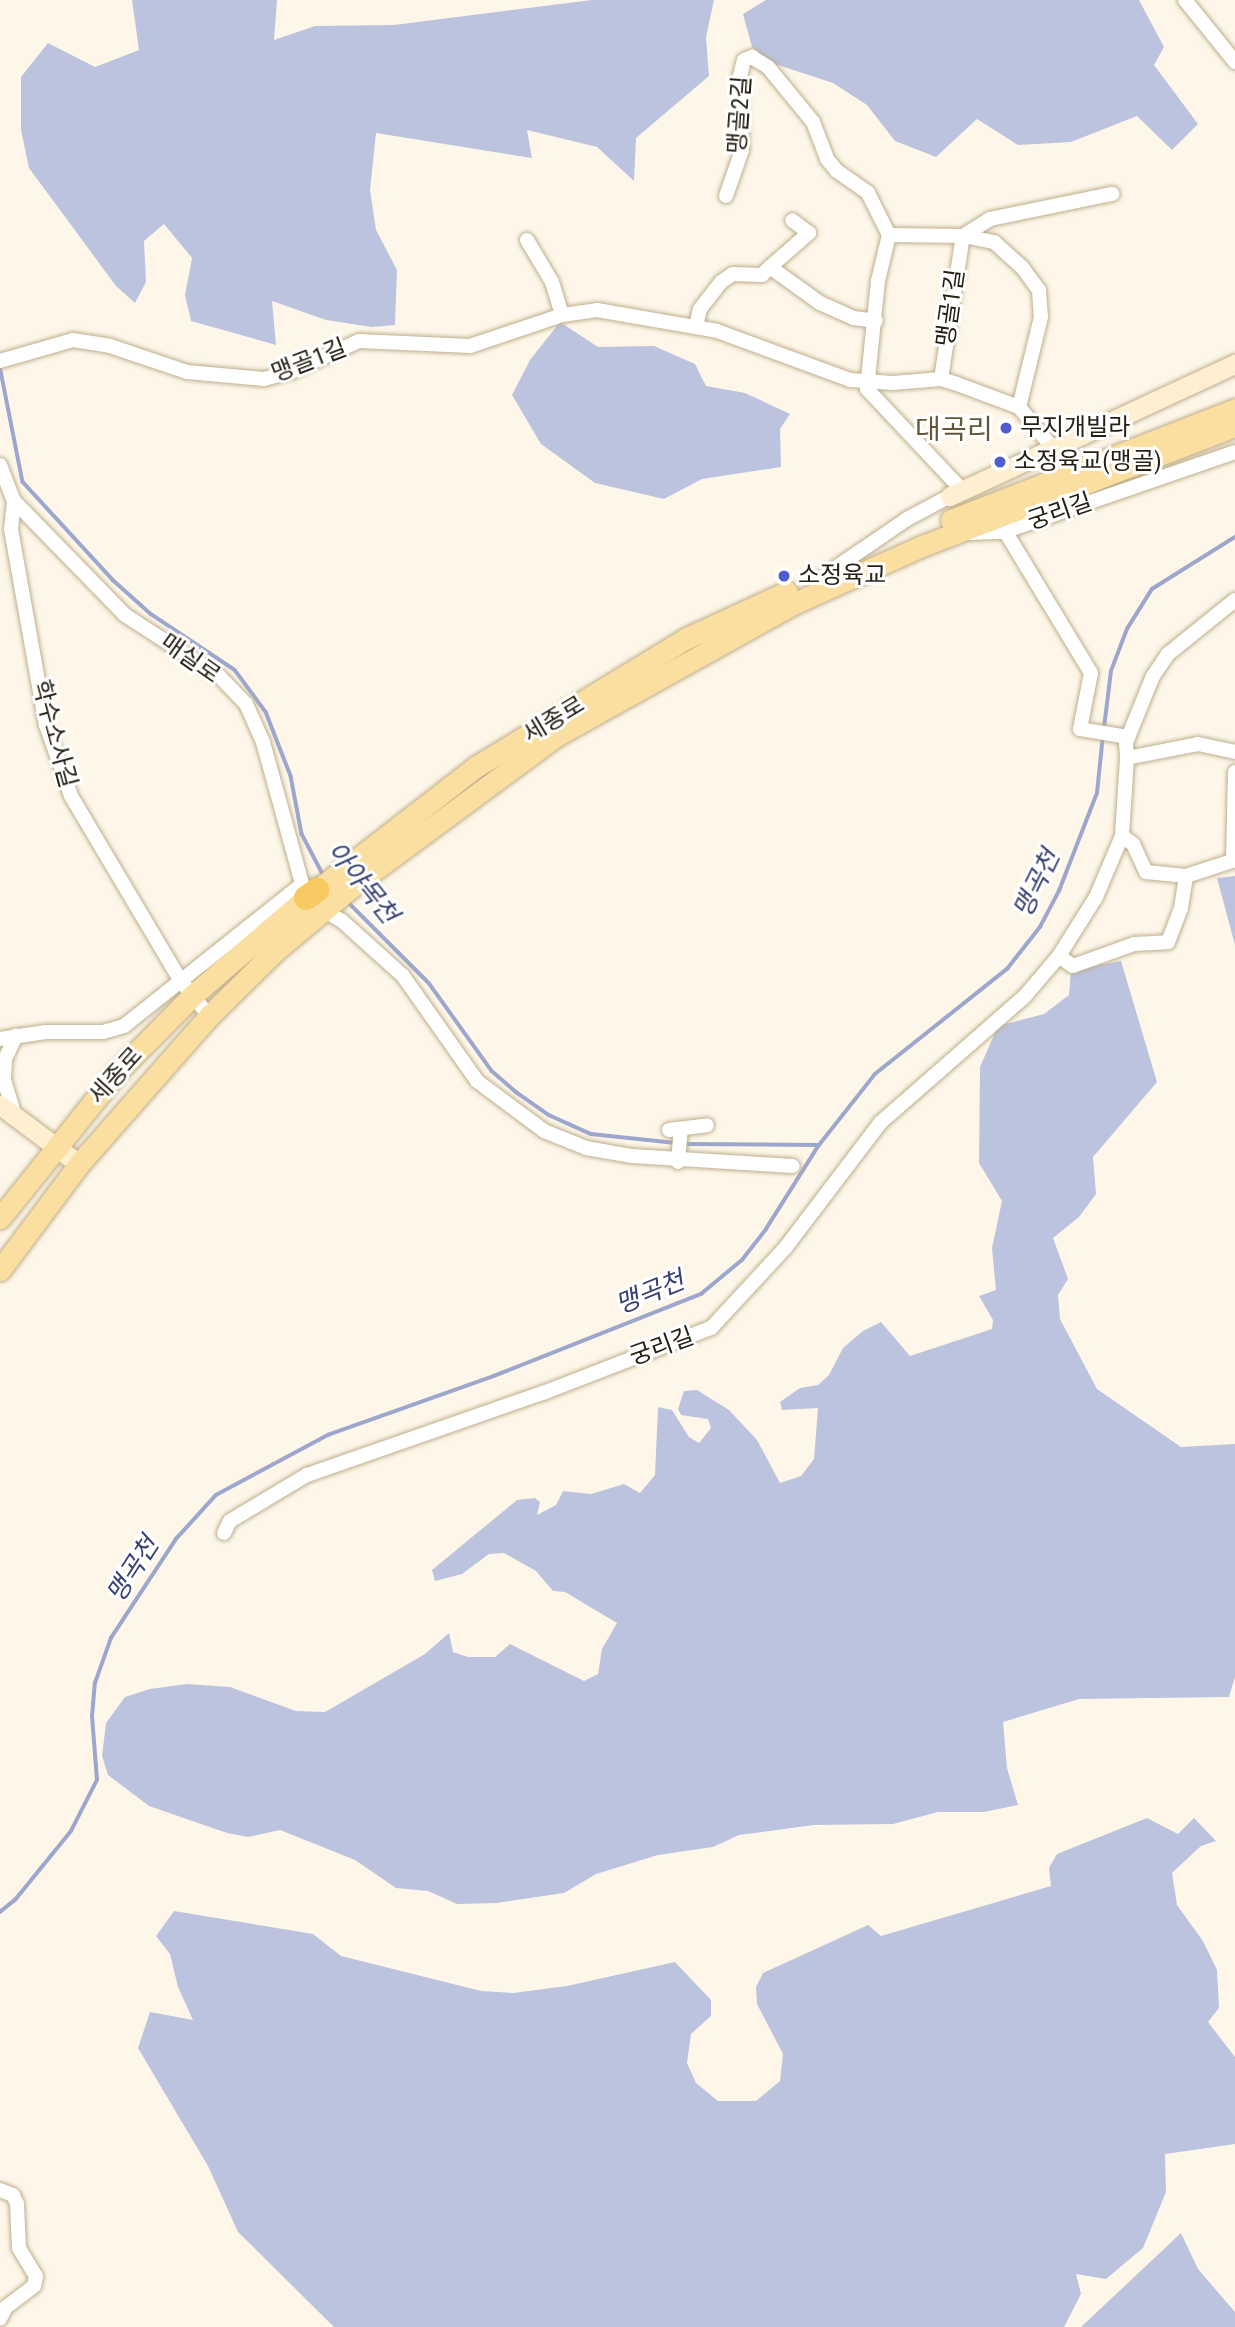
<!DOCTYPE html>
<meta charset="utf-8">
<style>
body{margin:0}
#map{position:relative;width:1235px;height:2327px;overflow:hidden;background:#fef7e9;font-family:"Roboto Condensed","Noto Sans KR",sans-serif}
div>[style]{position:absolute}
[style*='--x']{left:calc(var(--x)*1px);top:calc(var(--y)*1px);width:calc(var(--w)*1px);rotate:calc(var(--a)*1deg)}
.green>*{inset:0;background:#bcc3de}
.stream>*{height:3.5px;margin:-1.75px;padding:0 1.75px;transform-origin:1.75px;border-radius:1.75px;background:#9da7cd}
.roads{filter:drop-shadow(0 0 2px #beae8c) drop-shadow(0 0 2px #beae8c)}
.street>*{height:14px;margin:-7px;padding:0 7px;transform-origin:7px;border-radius:7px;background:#fff}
.secondary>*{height:19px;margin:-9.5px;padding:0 9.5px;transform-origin:9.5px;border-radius:9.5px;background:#fdefd0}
.primary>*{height:21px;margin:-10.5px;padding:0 10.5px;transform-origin:10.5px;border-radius:10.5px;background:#fbdfa0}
.highway>*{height:24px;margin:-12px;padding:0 12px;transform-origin:12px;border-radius:12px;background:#f8c961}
.dots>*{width:19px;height:19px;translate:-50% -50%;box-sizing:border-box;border:4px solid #fff;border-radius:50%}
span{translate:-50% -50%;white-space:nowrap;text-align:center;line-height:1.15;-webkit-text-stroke:6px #fff;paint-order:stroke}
.street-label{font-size:24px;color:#262013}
.poi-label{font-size:24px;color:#262013}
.left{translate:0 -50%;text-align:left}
.water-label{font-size:26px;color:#364072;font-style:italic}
.quarter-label{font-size:28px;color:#655637}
</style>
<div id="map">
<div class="green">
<div style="clip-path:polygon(132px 0,277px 0,274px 40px,315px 26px,394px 25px,592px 0,714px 0,706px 37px,709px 76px,636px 138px,634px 181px,597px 147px,527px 130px,532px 158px,376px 133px,370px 190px,376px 230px,397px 270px,395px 325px,372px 327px,326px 320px,272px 301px,276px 345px,191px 321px,185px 295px,192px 258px,164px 224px,144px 241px,146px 282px,135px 303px,116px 286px,29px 168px,21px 130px,21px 77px,48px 43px,95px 67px,139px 50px)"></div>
<div style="clip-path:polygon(766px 0,1139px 0,1164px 47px,1154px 65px,1198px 124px,1172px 150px,1137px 116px,1071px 142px,1018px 145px,977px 119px,936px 157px,895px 141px,867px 105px,833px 83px,772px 63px,752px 47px,743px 14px)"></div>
<div style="clip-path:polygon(560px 322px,598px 347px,654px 346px,695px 364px,706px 386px,745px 393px,790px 414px,780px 429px,781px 467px,702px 479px,664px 499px,595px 483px,541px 444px,512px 395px,530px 360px)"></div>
<div style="clip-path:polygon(1235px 876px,1235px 945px,1217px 878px)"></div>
<div style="clip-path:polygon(1121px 961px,1157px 1082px,1093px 1157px,1096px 1194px,1079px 1217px,1053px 1238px,1068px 1279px,1058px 1295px,1060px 1319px,1097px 1389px,1181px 1447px,1235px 1444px,1235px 1677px,1229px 1697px,1079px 1699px,1003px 1722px,1007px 1768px,1018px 1805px,984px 1812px,938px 1812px,893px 1824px,814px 1825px,739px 1835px,713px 1847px,658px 1855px,596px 1874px,564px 1893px,497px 1903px,457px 1904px,428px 1891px,396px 1888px,355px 1860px,280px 1830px,248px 1837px,227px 1833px,149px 1806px,108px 1775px,102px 1756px,106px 1723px,125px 1697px,150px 1689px,187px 1684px,230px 1687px,296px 1711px,325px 1712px,425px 1654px,449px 1633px,453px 1652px,468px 1657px,495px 1657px,510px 1644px,584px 1681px,598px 1674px,602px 1649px,617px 1623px,565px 1592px,553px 1591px,536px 1571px,504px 1553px,489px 1554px,462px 1574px,435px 1581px,432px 1570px,517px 1500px,535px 1498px,540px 1502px,537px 1515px,556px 1505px,563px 1491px,591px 1494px,624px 1484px,640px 1493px,655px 1475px,658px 1407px,672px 1410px,689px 1437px,699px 1443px,711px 1428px,708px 1419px,681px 1415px,678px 1409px,684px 1391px,697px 1390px,729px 1410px,757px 1440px,780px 1483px,801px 1476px,814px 1459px,818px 1408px,782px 1410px,780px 1402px,800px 1388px,818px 1385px,829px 1375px,843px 1348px,863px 1331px,881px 1322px,910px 1356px,992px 1329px,993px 1320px,979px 1296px,996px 1290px,992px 1248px,1002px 1201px,979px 1163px,980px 1067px,998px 1026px,1044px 1014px,1069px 995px,1071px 970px)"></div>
<div style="clip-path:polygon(1147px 1818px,1178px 1834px,1194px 1818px,1216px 1841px,1201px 1846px,1172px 1873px,1177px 1905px,1203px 1941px,1217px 1970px,1219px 2008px,1208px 2022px,1235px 2057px,1235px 2144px,1165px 2154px,1166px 2192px,1143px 2248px,1106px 2279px,1076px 2274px,1081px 2294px,1064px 2327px,334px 2327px,238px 2232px,208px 2166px,138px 2048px,150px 2012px,193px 2020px,178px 1987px,170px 1954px,156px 1936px,174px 1911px,313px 1934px,341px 1956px,481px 1991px,513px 1993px,567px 1986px,675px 1962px,711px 2000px,711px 2016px,691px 2034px,687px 2063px,696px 2083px,718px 2101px,756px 2101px,780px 2081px,783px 2054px,757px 2004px,756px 1987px,763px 1973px,868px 1925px,881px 1936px,1051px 1886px,1049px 1868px,1057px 1854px)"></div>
<div style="clip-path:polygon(1181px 2233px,1198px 2269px,1235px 2312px,1235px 2327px,1081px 2327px)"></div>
</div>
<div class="stream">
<div style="--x:0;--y:366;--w:118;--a:78.8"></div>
<div style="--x:23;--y:482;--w:133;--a:47.4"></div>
<div style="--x:113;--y:580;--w:51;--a:41.8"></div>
<div style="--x:151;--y:614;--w:101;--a:33.7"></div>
<div style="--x:235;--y:670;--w:52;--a:53.6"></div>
<div style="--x:266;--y:712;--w:69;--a:68.7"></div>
<div style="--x:291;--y:776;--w:59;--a:79.3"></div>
<div style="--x:302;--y:834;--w:47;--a:62.4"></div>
<div style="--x:1104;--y:728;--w:57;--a:-83"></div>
<div style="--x:1111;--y:671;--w:45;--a:-69.1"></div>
<div style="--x:1127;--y:629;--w:47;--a:-58"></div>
<div style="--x:1152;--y:589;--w:98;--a:-32.1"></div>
<div style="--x:346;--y:900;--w:117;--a:45"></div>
<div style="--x:429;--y:983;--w:108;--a:54.4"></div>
<div style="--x:492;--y:1071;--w:32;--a:41"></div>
<div style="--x:516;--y:1092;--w:40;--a:34.9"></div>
<div style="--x:549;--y:1115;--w:46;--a:24.3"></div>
<div style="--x:591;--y:1134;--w:85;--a:6"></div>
<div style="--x:683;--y:1144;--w:136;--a:0.4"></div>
<div style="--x:0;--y:1912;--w:19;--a:-39"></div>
<div style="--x:15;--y:1900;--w:89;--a:-50.9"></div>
<div style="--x:71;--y:1831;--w:57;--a:-63"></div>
<div style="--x:97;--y:1780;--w:64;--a:-94.5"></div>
<div style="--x:92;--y:1716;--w:33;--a:-85"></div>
<div style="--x:95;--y:1683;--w:48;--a:-70.4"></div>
<div style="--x:111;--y:1638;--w:118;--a:-56.7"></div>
<div style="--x:176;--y:1539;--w:59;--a:-47.7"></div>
<div style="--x:216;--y:1495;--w:127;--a:-28.2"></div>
<div style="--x:328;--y:1435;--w:176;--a:-19.6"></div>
<div style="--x:494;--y:1376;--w:223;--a:-21.6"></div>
<div style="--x:701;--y:1294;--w:53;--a:-39.7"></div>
<div style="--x:742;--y:1260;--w:39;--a:-52"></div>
<div style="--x:766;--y:1229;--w:99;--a:-57.8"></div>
<div style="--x:819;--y:1145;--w:90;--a:-51.7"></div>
<div style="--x:875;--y:1074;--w:169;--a:-38.5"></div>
<div style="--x:1007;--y:969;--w:53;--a:-51.8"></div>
<div style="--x:1040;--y:927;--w:41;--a:-62.2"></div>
<div style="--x:1059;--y:891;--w:105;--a:-68.8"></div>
<div style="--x:1097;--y:793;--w:58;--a:-84.1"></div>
</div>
<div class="roads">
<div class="street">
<div style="--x:1185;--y:0;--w:80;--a:51.1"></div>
<div style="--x:726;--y:196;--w:49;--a:-70.8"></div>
<div style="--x:742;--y:150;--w:74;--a:-91.5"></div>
<div style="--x:740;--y:76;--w:16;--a:-76"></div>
<div style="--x:744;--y:60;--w:9;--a:-21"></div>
<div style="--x:752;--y:57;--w:19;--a:32"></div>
<div style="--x:768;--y:67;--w:71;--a:50.7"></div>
<div style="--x:813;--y:122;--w:40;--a:69"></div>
<div style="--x:827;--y:159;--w:16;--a:50"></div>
<div style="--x:837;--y:171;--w:38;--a:35"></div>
<div style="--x:868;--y:193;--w:47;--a:63.4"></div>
<div style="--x:527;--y:240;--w:49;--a:59.2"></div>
<div style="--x:552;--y:282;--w:34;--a:73"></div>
<div style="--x:770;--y:267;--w:52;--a:-41.1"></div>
<div style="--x:809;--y:233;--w:21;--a:-143"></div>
<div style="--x:696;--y:326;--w:17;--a:-77"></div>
<div style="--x:700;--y:309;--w:34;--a:-52"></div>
<div style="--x:721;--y:282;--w:14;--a:-34"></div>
<div style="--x:733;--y:274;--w:29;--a:2"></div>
<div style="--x:762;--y:275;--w:11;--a:-45"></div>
<div style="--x:770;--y:267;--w:62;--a:35.8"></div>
<div style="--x:820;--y:303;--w:36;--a:24"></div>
<div style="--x:853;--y:318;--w:23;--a:7"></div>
<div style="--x:0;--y:361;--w:76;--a:-16"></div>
<div style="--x:73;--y:340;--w:37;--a:9"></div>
<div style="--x:110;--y:346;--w:81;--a:18.7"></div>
<div style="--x:187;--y:372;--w:77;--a:5.2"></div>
<div style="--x:264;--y:379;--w:28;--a:-15"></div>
<div style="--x:291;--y:372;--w:75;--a:-24.5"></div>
<div style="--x:359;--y:341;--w:111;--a:2.6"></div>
<div style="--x:470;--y:346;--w:97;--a:-18.6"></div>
<div style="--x:562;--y:315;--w:35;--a:-8"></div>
<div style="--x:597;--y:310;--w:122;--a:9.9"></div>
<div style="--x:717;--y:331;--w:142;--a:20.2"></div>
<div style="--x:850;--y:380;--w:43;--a:4"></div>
<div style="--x:893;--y:383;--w:48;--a:-4.8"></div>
<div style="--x:941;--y:379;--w:17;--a:17"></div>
<div style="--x:957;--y:384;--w:66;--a:20.4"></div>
<div style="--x:1019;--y:407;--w:52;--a:50.5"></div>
<div style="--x:941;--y:379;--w:145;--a:-81.3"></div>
<div style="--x:963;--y:236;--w:32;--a:-32"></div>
<div style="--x:990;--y:219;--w:125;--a:-11.6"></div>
<div style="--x:0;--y:465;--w:39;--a:69"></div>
<div style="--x:14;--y:501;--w:159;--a:45.8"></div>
<div style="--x:125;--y:615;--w:113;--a:33.1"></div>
<div style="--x:220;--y:677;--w:37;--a:46"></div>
<div style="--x:246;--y:704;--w:42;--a:65.9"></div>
<div style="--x:263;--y:742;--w:162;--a:74.6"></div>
<div style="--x:962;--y:490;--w:139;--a:-133.2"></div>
<div style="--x:867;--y:389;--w:109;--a:-84.2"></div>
<div style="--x:878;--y:281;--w:47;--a:-76.6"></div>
<div style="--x:889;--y:235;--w:74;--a:0.8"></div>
<div style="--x:963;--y:236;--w:32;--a:11"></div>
<div style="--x:994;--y:242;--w:38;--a:42"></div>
<div style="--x:1022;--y:267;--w:29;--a:54"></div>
<div style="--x:1039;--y:290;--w:27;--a:86"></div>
<div style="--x:1041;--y:317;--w:93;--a:103.7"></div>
<div style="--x:14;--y:501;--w:28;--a:96"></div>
<div style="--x:11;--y:529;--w:199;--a:79.9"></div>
<div style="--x:46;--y:725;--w:75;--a:70.6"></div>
<div style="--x:71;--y:796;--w:215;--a:59.3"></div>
<div style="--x:181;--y:981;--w:45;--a:51.3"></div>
<div style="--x:1005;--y:531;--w:166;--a:58.8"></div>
<div style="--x:1091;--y:673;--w:57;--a:101.1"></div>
<div style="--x:1080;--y:729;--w:49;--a:9.5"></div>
<div style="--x:970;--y:533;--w:33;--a:-2"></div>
<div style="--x:1003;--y:532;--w:245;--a:-19"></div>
<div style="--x:825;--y:575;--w:99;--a:-34.3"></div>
<div style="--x:907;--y:519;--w:49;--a:-28.1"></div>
<div style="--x:1235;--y:600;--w:86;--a:141.1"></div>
<div style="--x:1168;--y:654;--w:27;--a:124"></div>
<div style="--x:1153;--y:676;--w:71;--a:112.2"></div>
<div style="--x:1126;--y:742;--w:16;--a:86"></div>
<div style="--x:1127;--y:758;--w:72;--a:-11.2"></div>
<div style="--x:1198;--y:744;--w:38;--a:12"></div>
<div style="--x:1127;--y:758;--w:78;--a:93.7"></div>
<div style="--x:1122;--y:836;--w:14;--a:36"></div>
<div style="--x:1133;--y:844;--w:31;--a:65"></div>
<div style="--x:1146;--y:872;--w:40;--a:5.7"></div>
<div style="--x:1186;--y:876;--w:52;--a:-18.1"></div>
<div style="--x:1122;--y:836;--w:66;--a:113.1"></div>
<div style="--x:1096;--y:897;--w:70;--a:122.1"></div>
<div style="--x:1059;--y:956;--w:17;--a:36"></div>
<div style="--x:1073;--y:966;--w:65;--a:-19.8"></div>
<div style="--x:1134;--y:944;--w:34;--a:-3"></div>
<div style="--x:1168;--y:942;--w:36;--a:-69"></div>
<div style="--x:1181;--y:908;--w:32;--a:-81"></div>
<div style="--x:1233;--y:861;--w:89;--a:-88.7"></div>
<div style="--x:323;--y:910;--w:22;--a:30"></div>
<div style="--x:342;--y:921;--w:82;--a:42"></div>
<div style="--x:403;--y:976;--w:128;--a:54.8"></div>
<div style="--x:477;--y:1081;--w:84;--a:36.7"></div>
<div style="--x:544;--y:1131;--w:45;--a:22"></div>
<div style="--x:586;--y:1148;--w:47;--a:9.9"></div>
<div style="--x:632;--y:1156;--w:161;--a:3.6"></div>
<div style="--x:0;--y:1039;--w:46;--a:-8.8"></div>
<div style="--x:45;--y:1032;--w:58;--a:0"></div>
<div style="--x:103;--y:1032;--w:22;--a:-16"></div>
<div style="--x:124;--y:1026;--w:226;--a:-38.5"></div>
<div style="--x:15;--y:1116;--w:39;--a:-107"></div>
<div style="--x:4;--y:1079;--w:20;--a:-87"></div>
<div style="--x:5;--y:1059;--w:26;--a:-65"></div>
<div style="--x:669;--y:1130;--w:38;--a:-7"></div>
<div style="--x:678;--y:1162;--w:33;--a:-85"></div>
<div style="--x:224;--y:1533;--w:13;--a:-63"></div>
<div style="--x:230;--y:1521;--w:90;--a:-30.9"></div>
<div style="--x:307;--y:1475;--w:250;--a:-19.2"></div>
<div style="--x:543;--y:1393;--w:180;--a:-21.2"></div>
<div style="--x:711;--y:1328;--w:110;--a:-47.2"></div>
<div style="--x:786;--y:1247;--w:156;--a:-52.8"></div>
<div style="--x:880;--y:1123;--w:193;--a:-41.2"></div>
<div style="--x:1025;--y:996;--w:52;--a:-49.6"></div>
<div style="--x:0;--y:2190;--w:14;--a:21"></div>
<div style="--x:13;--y:2195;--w:10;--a:66"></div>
<div style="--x:17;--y:2204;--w:44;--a:87.4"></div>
<div style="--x:19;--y:2248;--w:33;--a:59"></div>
<div style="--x:36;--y:2276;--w:10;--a:101"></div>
<div style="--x:34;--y:2286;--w:35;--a:143"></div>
<div style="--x:6;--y:2307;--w:13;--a:117"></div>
</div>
<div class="secondary">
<div style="--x:950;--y:496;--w:314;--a:-24.9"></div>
<div style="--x:0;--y:1105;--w:99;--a:36.8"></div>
</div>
<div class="primary">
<div style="--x:951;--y:520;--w:305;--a:-21.3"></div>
<div style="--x:317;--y:890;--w:202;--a:-37.8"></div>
<div style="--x:477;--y:766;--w:246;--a:-31.4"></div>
<div style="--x:687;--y:638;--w:110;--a:-24.7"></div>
<div style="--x:0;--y:1218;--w:189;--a:-51.2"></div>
<div style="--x:118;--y:1071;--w:107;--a:-45.4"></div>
<div style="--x:193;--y:995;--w:149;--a:-40.6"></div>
<div style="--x:0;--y:1270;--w:132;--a:-53.3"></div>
<div style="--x:79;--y:1164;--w:197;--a:-48.7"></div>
<div style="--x:209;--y:1016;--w:93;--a:-44.6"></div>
<div style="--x:275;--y:951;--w:103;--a:-39.9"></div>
<div style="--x:354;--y:885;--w:251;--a:-36.4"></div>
<div style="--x:556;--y:736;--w:274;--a:-29.1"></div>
<div style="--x:795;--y:603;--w:139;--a:-24.2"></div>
<div style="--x:922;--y:546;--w:335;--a:-21"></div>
</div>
<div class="highway">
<div style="--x:306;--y:898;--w:14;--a:-36"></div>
</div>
</div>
<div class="dots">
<div style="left:1006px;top:428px;background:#4d5cd1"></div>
<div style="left:1000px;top:462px;background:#4d5cd1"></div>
<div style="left:784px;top:576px;background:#4d5cd1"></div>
</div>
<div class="street-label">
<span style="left:740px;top:115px;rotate:-86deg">맹골2길</span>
<span style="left:951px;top:308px;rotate:-82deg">맹골1길</span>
<span style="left:309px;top:361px;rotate:-21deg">맹골1길</span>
<span style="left:1060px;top:512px;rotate:-19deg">궁리길</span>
<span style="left:190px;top:659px;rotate:35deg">매실로</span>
<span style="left:554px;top:720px;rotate:-31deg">세종로</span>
<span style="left:54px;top:734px;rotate:75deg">학수소사길</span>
<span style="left:116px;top:1076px;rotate:-48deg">세종로</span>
<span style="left:662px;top:1347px;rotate:-20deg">궁리길</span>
</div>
<div class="poi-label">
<span class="left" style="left:1020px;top:428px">무지개빌라</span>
<span class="left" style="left:1014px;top:462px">소정육교(맹골)</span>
<span class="left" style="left:798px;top:576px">소정육교</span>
</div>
<div class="water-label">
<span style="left:362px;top:883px;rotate:51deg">아야목천</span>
<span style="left:1037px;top:884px;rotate:-64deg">맹곡천</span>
<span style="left:650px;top:1293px;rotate:-22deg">맹곡천</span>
<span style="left:133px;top:1570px;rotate:-57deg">맹곡천</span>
</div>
<div class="quarter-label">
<span style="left:954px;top:430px">대곡리</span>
</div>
</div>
